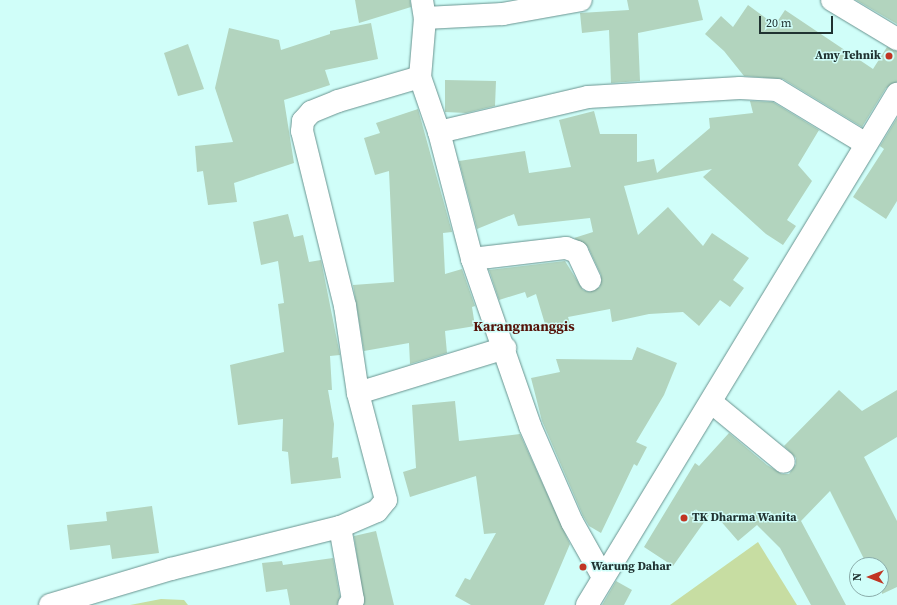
<!DOCTYPE html>
<style>
body{margin:0}
#map{position:relative;width:897px;height:605px;overflow:hidden;background:#d0fef9;font-family:"Source Serif 4",serif}
div>[style]{position:absolute}
[style*='--x']{left:calc(var(--x)*1px);top:calc(var(--y)*1px);width:calc(var(--w)*1px);rotate:calc(var(--a)*1deg)}
.green>*{inset:0;background:#c7dda2}
.building>*{inset:0;background:#b2d4be}
.roads{filter:drop-shadow(0 0 1px #69938f) drop-shadow(0 0 1px #69938f)}
.minor>*{height:22px;margin:-11px;padding:0 11px;transform-origin:11px;border-radius:11px;background:#fff}
.dots>*{width:11px;height:11px;translate:-50% -50%;box-sizing:border-box;border:2px solid #d0fef9;border-radius:50%}
span{translate:-50% -50%;white-space:nowrap;text-align:center;line-height:1.15;-webkit-text-stroke:3px #d0fef9;paint-order:stroke}
.poi-label{font-size:12px;color:#203231;font-weight:700}
.right{translate:-100% -50%;text-align:right}
.left{translate:0 -50%;text-align:left}
.quarter-label{font-size:14px;color:#551209;font-weight:700}
.north{position:absolute;left:849px;top:557px;width:40px;height:40px;box-sizing:border-box;background:#d0fef9;border:1px solid #8aaca9;border-radius:50%;rotate:270deg;font-size:11px;font-weight:700;line-height:16px;text-align:center;color:#203231}
.north::after{content:'';display:block;margin:auto;width:14px;height:18px;background:#c13523;clip-path:polygon(50% 0,100% 100%,50% 72%,0 100%)}
.scale{position:absolute;left:759px;top:16px;width:74px;height:18px;box-sizing:border-box;border:2px solid #203231;border-top:0;padding-left:5px;font-size:12px;line-height:14px;white-space:nowrap;color:#203231;-webkit-text-stroke:3px #d0fef9;paint-order:stroke}
</style>
<div id="map">
<div class="green">
<div style="clip-path:polygon(758px 542px,797px 605px,670px 605px)"></div>
<div style="clip-path:polygon(161px 599px,184px 600px,188px 605px,130px 605px)"></div>
</div>
<div class="building">
<div style="clip-path:polygon(355px 0,410px 0,411px 7px,359px 23px)"></div>
<div style="clip-path:polygon(627px 0,698px 0,703px 20px,638px 33px,640px 81px,611px 83px,609px 30px,582px 33px,580px 13px,629px 10px)"></div>
<div style="clip-path:polygon(856px 0,897px 0,897px 24px)"></div>
<div style="clip-path:polygon(748px 5px,775px 25px,785px 10px,873px 69px,887px 47px,897px 51px,897px 82px,886px 88px,862px 127px,783px 79px,744px 76px,724px 51px,705px 34px,721px 16px,733px 27px)"></div>
<div style="clip-path:polygon(371px 23px,378px 59px,325px 70px,330px 85px,284px 100px,294px 163px,234px 183px,237px 202px,208px 205px,203px 171px,197px 172px,195px 146px,233px 142px,215px 88px,229px 28px,279px 40px,281px 50px,330px 34px,330px 31px)"></div>
<div style="clip-path:polygon(188px 44px,204px 89px,178px 96px,164px 53px)"></div>
<div style="clip-path:polygon(445px 80px,496px 81px,495px 106px,466px 113px,445px 112px)"></div>
<div style="clip-path:polygon(750px 101px,773px 102px,819px 130px,798px 165px,812px 181px,787px 220px,796px 226px,783px 245px,766px 234px,703px 177px,712px 169px,624px 186px,638px 235px,668px 207px,703px 246px,712px 233px,749px 258px,733px 280px,744px 288px,730px 307px,720px 300px,699px 326px,683px 312px,649px 314px,612px 322px,610px 309px,568px 317px,572px 330px,548px 334px,536px 294px,527px 298px,525px 292px,499px 300px,489px 270px,565px 261px,583px 290px,589px 292px,600px 287px,601px 275px,588px 247px,574px 238px,593px 232px,590px 218px,518px 226px,514px 214px,477px 229px,459px 161px,525px 151px,529px 173px,571px 167px,559px 120px,594px 111px,600px 134px,637px 134px,637px 162px,654px 159px,657px 173px,710px 128px,709px 118px,753px 113px)"></div>
<div style="clip-path:polygon(418px 109px,452px 232px,443px 233px,445px 274px,462px 269px,475px 306px,472px 307px,475px 326px,445px 331px,447px 353px,410px 364px,409px 343px,364px 351px,353px 285px,394px 282px,389px 171px,375px 175px,364px 138px,380px 133px,376px 123px)"></div>
<div style="clip-path:polygon(897px 118px,897px 201px,886px 219px,853px 197px,884px 149px,880px 146px)"></div>
<div style="clip-path:polygon(288px 214px,294px 237px,303px 235px,309px 262px,321px 260px,340px 355px,330px 356px,332px 390px,328px 390px,334px 424px,332px 458px,338px 457px,341px 478px,291px 484px,288px 452px,282px 451px,283px 419px,238px 425px,230px 365px,284px 352px,278px 304px,284px 303px,278px 261px,261px 265px,253px 222px)"></div>
<div style="clip-path:polygon(637px 347px,677px 363px,664px 395px,636px 442px,647px 447px,637px 466px,634px 464px,601px 533px,589px 526px,583px 516px,542px 421px,531px 378px,560px 372px,556px 359px,632px 360px)"></div>
<div style="clip-path:polygon(839px 390px,862px 411px,897px 390px,897px 437px,864px 457px,897px 521px,897px 587px,882px 594px,881px 565px,867px 565px,830px 491px,801px 521px,846px 605px,811px 605px,780px 548px,757px 525px,738px 541px,712px 511px,673px 566px,644px 547px,695px 463px,699px 466px,729px 433px,767px 465px,782px 474px,789px 474px,796px 464px,796px 458px,784px 446px)"></div>
<div style="clip-path:polygon(455px 401px,459px 441px,520px 434px,570px 544px,544px 605px,471px 605px,455px 596px,465px 578px,470px 580px,496px 533px,484px 534px,476px 476px,410px 497px,403px 472px,416px 468px,412px 405px)"></div>
<div style="clip-path:polygon(152px 506px,159px 553px,112px 559px,110px 545px,70px 550px,67px 525px,107px 521px,106px 512px)"></div>
<div style="clip-path:polygon(376px 531px,394px 605px,364px 605px,354px 536px)"></div>
<div style="clip-path:polygon(333px 558px,340px 597px,337px 605px,290px 605px,287px 589px,266px 592px,262px 563px,282px 561px,283px 565px)"></div>
<div style="clip-path:polygon(616px 581px,632px 590px,624px 605px,602px 605px)"></div>
</div>
<div class="roads">
<div class="minor">
<div style="--x:422;--y:0;--w:18;--a:81"></div>
<div style="--x:425;--y:18;--w:59;--a:94.8"></div>
<div style="--x:420;--y:77;--w:58;--a:70.9"></div>
<div style="--x:439;--y:132;--w:131;--a:75.4"></div>
<div style="--x:472;--y:259;--w:177;--a:70.8"></div>
<div style="--x:530;--y:426;--w:105;--a:66.4"></div>
<div style="--x:572;--y:522;--w:63;--a:60.6"></div>
<div style="--x:832;--y:0;--w:76;--a:31"></div>
<div style="--x:425;--y:18;--w:78;--a:-2.9"></div>
<div style="--x:503;--y:14;--w:79;--a:-10.2"></div>
<div style="--x:439;--y:132;--w:153;--a:-13.2"></div>
<div style="--x:588;--y:97;--w:152;--a:-3.4"></div>
<div style="--x:740;--y:88;--w:37;--a:3"></div>
<div style="--x:777;--y:90;--w:104;--a:31.2"></div>
<div style="--x:472;--y:259;--w:95;--a:-6.7"></div>
<div style="--x:566;--y:248;--w:12;--a:20"></div>
<div style="--x:577;--y:252;--w:31;--a:65"></div>
<div style="--x:358;--y:393;--w:154;--a:-17"></div>
<div style="--x:711;--y:402;--w:94;--a:39.4"></div>
<div style="--x:340;--y:527;--w:40;--a:-23.4"></div>
<div style="--x:377;--y:511;--w:14;--a:-51"></div>
<div style="--x:386;--y:500;--w:111;--a:-104.7"></div>
<div style="--x:358;--y:393;--w:88;--a:-98.5"></div>
<div style="--x:345;--y:306;--w:180;--a:-103.8"></div>
<div style="--x:302;--y:131;--w:10;--a:-84"></div>
<div style="--x:303;--y:121;--w:12;--a:-48"></div>
<div style="--x:311;--y:112;--w:29;--a:-22"></div>
<div style="--x:338;--y:101;--w:85;--a:-16.3"></div>
<div style="--x:50;--y:605;--w:126;--a:-16.6"></div>
<div style="--x:171;--y:569;--w:174;--a:-14"></div>
<div style="--x:340;--y:527;--w:74;--a:79.9"></div>
<div style="--x:353;--y:600;--w:6;--a:129"></div>
<div style="--x:587;--y:605;--w:598;--a:-58.76"></div>
</div>
</div>
<div class="dots">
<div style="left:889px;top:56px;background:#c13523"></div>
<div style="left:684px;top:518px;background:#c13523"></div>
<div style="left:583px;top:567px;background:#c13523"></div>
</div>
<div class="poi-label">
<span class="right" style="left:881px;top:56px">Amy Tehnik</span>
<span class="left" style="left:692px;top:518px">TK Dharma Wanita</span>
<span class="left" style="left:591px;top:567px">Warung Dahar</span>
</div>
<div class="quarter-label">
<span style="left:524px;top:326px">Karangmanggis</span>
</div>
<div class="north">N</div>
<div class="scale">20 m</div>
</div>
